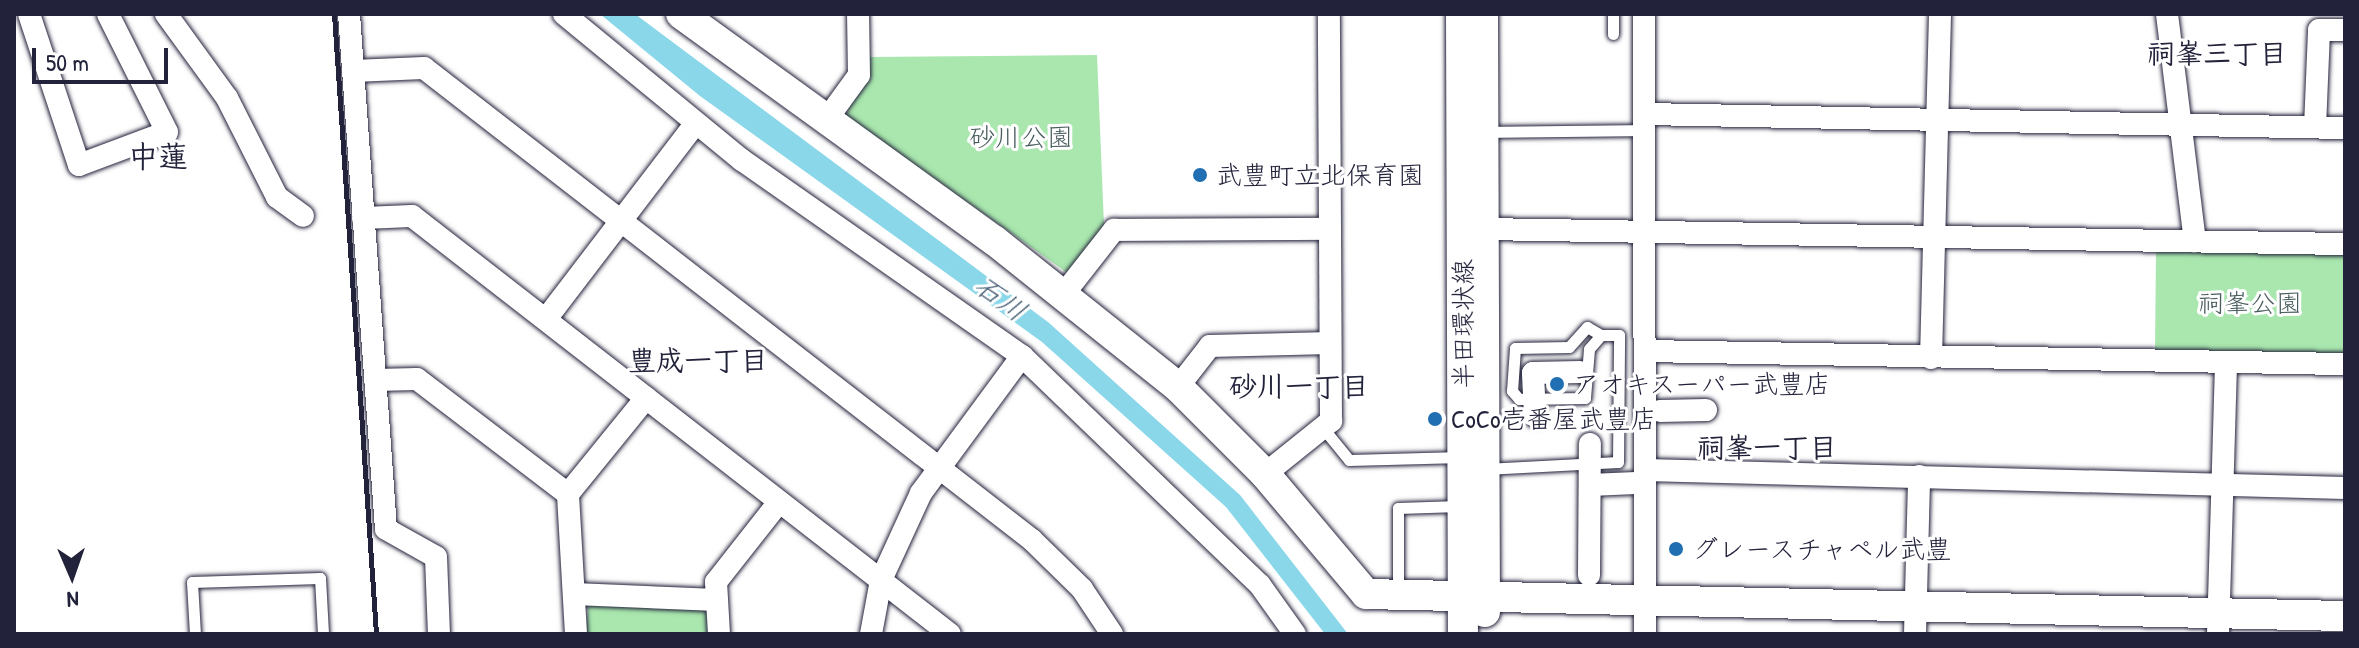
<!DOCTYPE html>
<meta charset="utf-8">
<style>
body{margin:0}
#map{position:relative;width:2359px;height:648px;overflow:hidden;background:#fff;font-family:"Patrick Hand","Klee One",sans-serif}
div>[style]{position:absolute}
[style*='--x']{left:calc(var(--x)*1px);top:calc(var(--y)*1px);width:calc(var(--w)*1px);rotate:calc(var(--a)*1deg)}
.green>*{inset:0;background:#a9e7ae}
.water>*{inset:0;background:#8ad7e9}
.roads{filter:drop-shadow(0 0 2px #22223b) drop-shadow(0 0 2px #22223b)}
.lane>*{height:11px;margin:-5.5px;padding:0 5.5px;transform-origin:5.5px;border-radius:5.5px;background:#fff}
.street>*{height:22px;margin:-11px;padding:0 11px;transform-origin:11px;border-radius:11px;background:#fff}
.secondary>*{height:30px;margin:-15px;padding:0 15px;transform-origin:15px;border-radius:15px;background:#fff}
.rail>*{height:5px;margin:-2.5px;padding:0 2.5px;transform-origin:2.5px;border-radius:2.5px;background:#22223b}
.dots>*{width:22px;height:22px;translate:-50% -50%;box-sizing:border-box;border:4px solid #fff;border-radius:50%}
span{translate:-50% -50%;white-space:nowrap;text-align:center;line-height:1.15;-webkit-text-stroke:6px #fff;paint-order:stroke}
.park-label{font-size:26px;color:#4a5d5e}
.poi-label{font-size:26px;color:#22223b}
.left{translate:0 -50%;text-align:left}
.street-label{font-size:26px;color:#22223b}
.neighbourhood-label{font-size:28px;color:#22223b;font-weight:700}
.water-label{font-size:28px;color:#41586f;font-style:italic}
.quarter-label{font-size:30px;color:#22223b;font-weight:700}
.frame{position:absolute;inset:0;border:16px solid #22223b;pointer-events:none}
.north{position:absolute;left:32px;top:536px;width:80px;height:80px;-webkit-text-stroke:6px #fff;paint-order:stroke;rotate:178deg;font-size:22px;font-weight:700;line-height:32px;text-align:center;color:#22223b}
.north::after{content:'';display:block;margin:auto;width:28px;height:36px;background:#22223b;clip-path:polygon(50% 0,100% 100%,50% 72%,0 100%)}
.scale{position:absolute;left:32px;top:48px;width:136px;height:36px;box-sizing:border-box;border:4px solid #22223b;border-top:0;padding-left:10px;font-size:24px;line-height:28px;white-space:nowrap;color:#22223b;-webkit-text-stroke:6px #fff;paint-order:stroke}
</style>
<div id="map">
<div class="green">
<div style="clip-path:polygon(1097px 55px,1104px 226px,1069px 274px,846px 116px,869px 57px)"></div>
<div style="clip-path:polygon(2156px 251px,2345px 253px,2345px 355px,2155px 352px)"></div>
<div style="clip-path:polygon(589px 602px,699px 607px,709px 615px,710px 634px,585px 634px)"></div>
</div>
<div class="water">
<div style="clip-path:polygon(600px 14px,635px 14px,1048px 322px,1240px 495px,1348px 634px,1325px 634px,1226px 507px,1042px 342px,700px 96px)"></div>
</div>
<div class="roads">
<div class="lane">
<div style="--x:1613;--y:14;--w:20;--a:90"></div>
<div style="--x:1485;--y:132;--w:159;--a:-0.7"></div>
<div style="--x:1323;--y:428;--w:41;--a:50.9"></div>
<div style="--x:1349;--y:460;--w:113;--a:-1.5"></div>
<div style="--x:1485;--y:469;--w:133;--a:-3"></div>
<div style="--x:1618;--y:462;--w:127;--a:-89.5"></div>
<div style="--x:1619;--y:335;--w:18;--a:180"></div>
<div style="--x:1601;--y:335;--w:18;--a:131"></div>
<div style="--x:1589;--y:349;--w:49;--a:94.7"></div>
<div style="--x:1585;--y:398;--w:66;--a:179.1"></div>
<div style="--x:1519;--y:399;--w:11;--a:-131"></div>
<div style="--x:1512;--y:391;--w:43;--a:-86"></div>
<div style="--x:1515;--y:348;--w:54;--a:-1.1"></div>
<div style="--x:1569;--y:347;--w:27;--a:-48"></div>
<div style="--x:1587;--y:327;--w:16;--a:30"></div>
<div style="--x:1398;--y:594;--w:86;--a:-90"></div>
<div style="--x:1398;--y:508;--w:61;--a:-1.9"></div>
<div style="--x:195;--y:634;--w:52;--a:-93.3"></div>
<div style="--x:192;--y:582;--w:128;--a:-1.8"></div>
<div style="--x:320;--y:578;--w:56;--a:86.9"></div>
</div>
<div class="street">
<div style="--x:29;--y:14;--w:159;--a:71.7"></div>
<div style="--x:79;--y:165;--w:94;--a:-20.6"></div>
<div style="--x:167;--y:132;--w:132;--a:-116.6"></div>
<div style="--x:166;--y:14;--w:104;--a:54"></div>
<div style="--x:227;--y:98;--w:111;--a:63.2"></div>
<div style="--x:277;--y:197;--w:32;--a:36"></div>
<div style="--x:349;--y:14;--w:516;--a:85.89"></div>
<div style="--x:386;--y:529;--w:57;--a:29.2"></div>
<div style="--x:436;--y:557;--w:77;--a:87.8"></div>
<div style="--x:564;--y:14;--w:230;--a:39.4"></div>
<div style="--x:742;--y:160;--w:342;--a:35"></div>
<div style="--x:1022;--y:356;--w:330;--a:43.9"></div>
<div style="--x:1260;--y:585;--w:60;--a:54.5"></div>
<div style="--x:1644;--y:14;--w:620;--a:89.91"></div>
<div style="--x:2167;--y:14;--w:229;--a:83"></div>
<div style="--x:353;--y:71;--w:71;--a:-2.4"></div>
<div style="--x:424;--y:68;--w:770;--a:37.82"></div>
<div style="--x:1032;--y:540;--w:70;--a:44.4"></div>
<div style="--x:1082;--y:589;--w:54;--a:56.3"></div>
<div style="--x:1646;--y:114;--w:699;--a:1.15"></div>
<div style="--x:827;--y:119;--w:54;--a:-54"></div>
<div style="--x:859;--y:75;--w:61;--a:-90.9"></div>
<div style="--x:2315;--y:127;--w:97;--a:-87.6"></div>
<div style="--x:2319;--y:30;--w:26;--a:0"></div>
<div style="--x:363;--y:218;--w:49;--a:-2.3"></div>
<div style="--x:412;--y:216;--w:681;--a:37.85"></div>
<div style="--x:1484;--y:229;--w:861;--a:1"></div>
<div style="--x:1063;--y:295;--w:83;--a:-51.9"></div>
<div style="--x:1114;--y:230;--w:216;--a:-0.3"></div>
<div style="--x:546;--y:319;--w:245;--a:-52.6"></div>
<div style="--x:1646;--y:351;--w:699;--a:1.07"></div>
<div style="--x:1931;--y:358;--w:344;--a:-88.5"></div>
<div style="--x:375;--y:380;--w:42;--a:-1.4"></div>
<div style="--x:417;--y:379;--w:190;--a:37.3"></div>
<div style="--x:1178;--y:387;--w:52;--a:-52"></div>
<div style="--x:1210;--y:346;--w:120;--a:-1.4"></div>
<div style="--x:1660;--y:411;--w:46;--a:-1.2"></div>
<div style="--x:1535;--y:416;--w:43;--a:-92.7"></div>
<div style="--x:1533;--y:373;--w:47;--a:-1.2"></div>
<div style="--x:1645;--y:470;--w:700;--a:1.47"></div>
<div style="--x:1265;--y:474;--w:85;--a:-38.8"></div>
<div style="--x:1331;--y:421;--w:407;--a:-90.3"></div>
<div style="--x:1590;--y:485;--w:46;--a:-2.5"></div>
<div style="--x:1589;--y:575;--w:131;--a:-89.6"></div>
<div style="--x:574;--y:594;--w:143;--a:2.4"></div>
<div style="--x:576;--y:634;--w:140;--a:-93.3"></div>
<div style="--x:568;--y:494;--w:124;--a:-50.9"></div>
<div style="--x:719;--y:634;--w:52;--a:-93.3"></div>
<div style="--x:716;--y:582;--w:102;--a:-51.8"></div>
<div style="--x:871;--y:634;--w:55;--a:-79.5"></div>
<div style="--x:881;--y:580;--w:96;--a:-65.3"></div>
<div style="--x:921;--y:493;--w:170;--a:-53.6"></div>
<div style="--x:1915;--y:634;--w:158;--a:-88.5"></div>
<div style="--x:2218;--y:634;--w:272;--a:-88.3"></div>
</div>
<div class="secondary">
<div style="--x:681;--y:14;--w:387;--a:35.9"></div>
<div style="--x:995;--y:241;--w:234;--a:38.6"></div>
<div style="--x:1178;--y:387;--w:123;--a:45"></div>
<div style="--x:1265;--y:474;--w:157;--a:49.9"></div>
<div style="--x:1366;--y:594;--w:979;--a:1.29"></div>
<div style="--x:1461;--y:14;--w:620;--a:89.82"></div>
<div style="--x:1483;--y:14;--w:598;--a:89.81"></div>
</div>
</div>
<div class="rail">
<div style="--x:334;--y:14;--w:621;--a:86.12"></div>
</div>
<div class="dots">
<div style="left:1200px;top:175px;background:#1f6fb2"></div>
<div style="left:1557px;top:384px;background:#1f6fb2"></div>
<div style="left:1435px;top:419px;background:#1f6fb2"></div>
<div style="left:1676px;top:549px;background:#1f6fb2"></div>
</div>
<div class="park-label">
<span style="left:1021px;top:137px">砂川公園</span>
<span style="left:2250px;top:303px">祠峯公園</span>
</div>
<div class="poi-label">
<span class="left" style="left:1216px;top:175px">武豊町立北保育園</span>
<span class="left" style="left:1573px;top:384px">アオキスーパー武豊店</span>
<span class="left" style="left:1451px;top:419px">CoCo壱番屋武豊店</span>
<span class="left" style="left:1692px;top:549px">グレースチャペル武豊</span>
</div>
<div class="street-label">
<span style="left:1463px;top:324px;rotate:-90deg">半田環状線</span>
</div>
<div class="neighbourhood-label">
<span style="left:2217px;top:53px">祠峯三丁目</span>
<span style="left:698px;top:360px">豊成一丁目</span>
<span style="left:1299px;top:386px">砂川一丁目</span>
<span style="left:1767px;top:447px">祠峯一丁目</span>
</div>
<div class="water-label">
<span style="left:1001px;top:298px;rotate:36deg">石川</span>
</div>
<div class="quarter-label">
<span style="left:158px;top:156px">中蓮</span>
</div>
<div class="frame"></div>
<div class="north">N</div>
<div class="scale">50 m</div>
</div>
